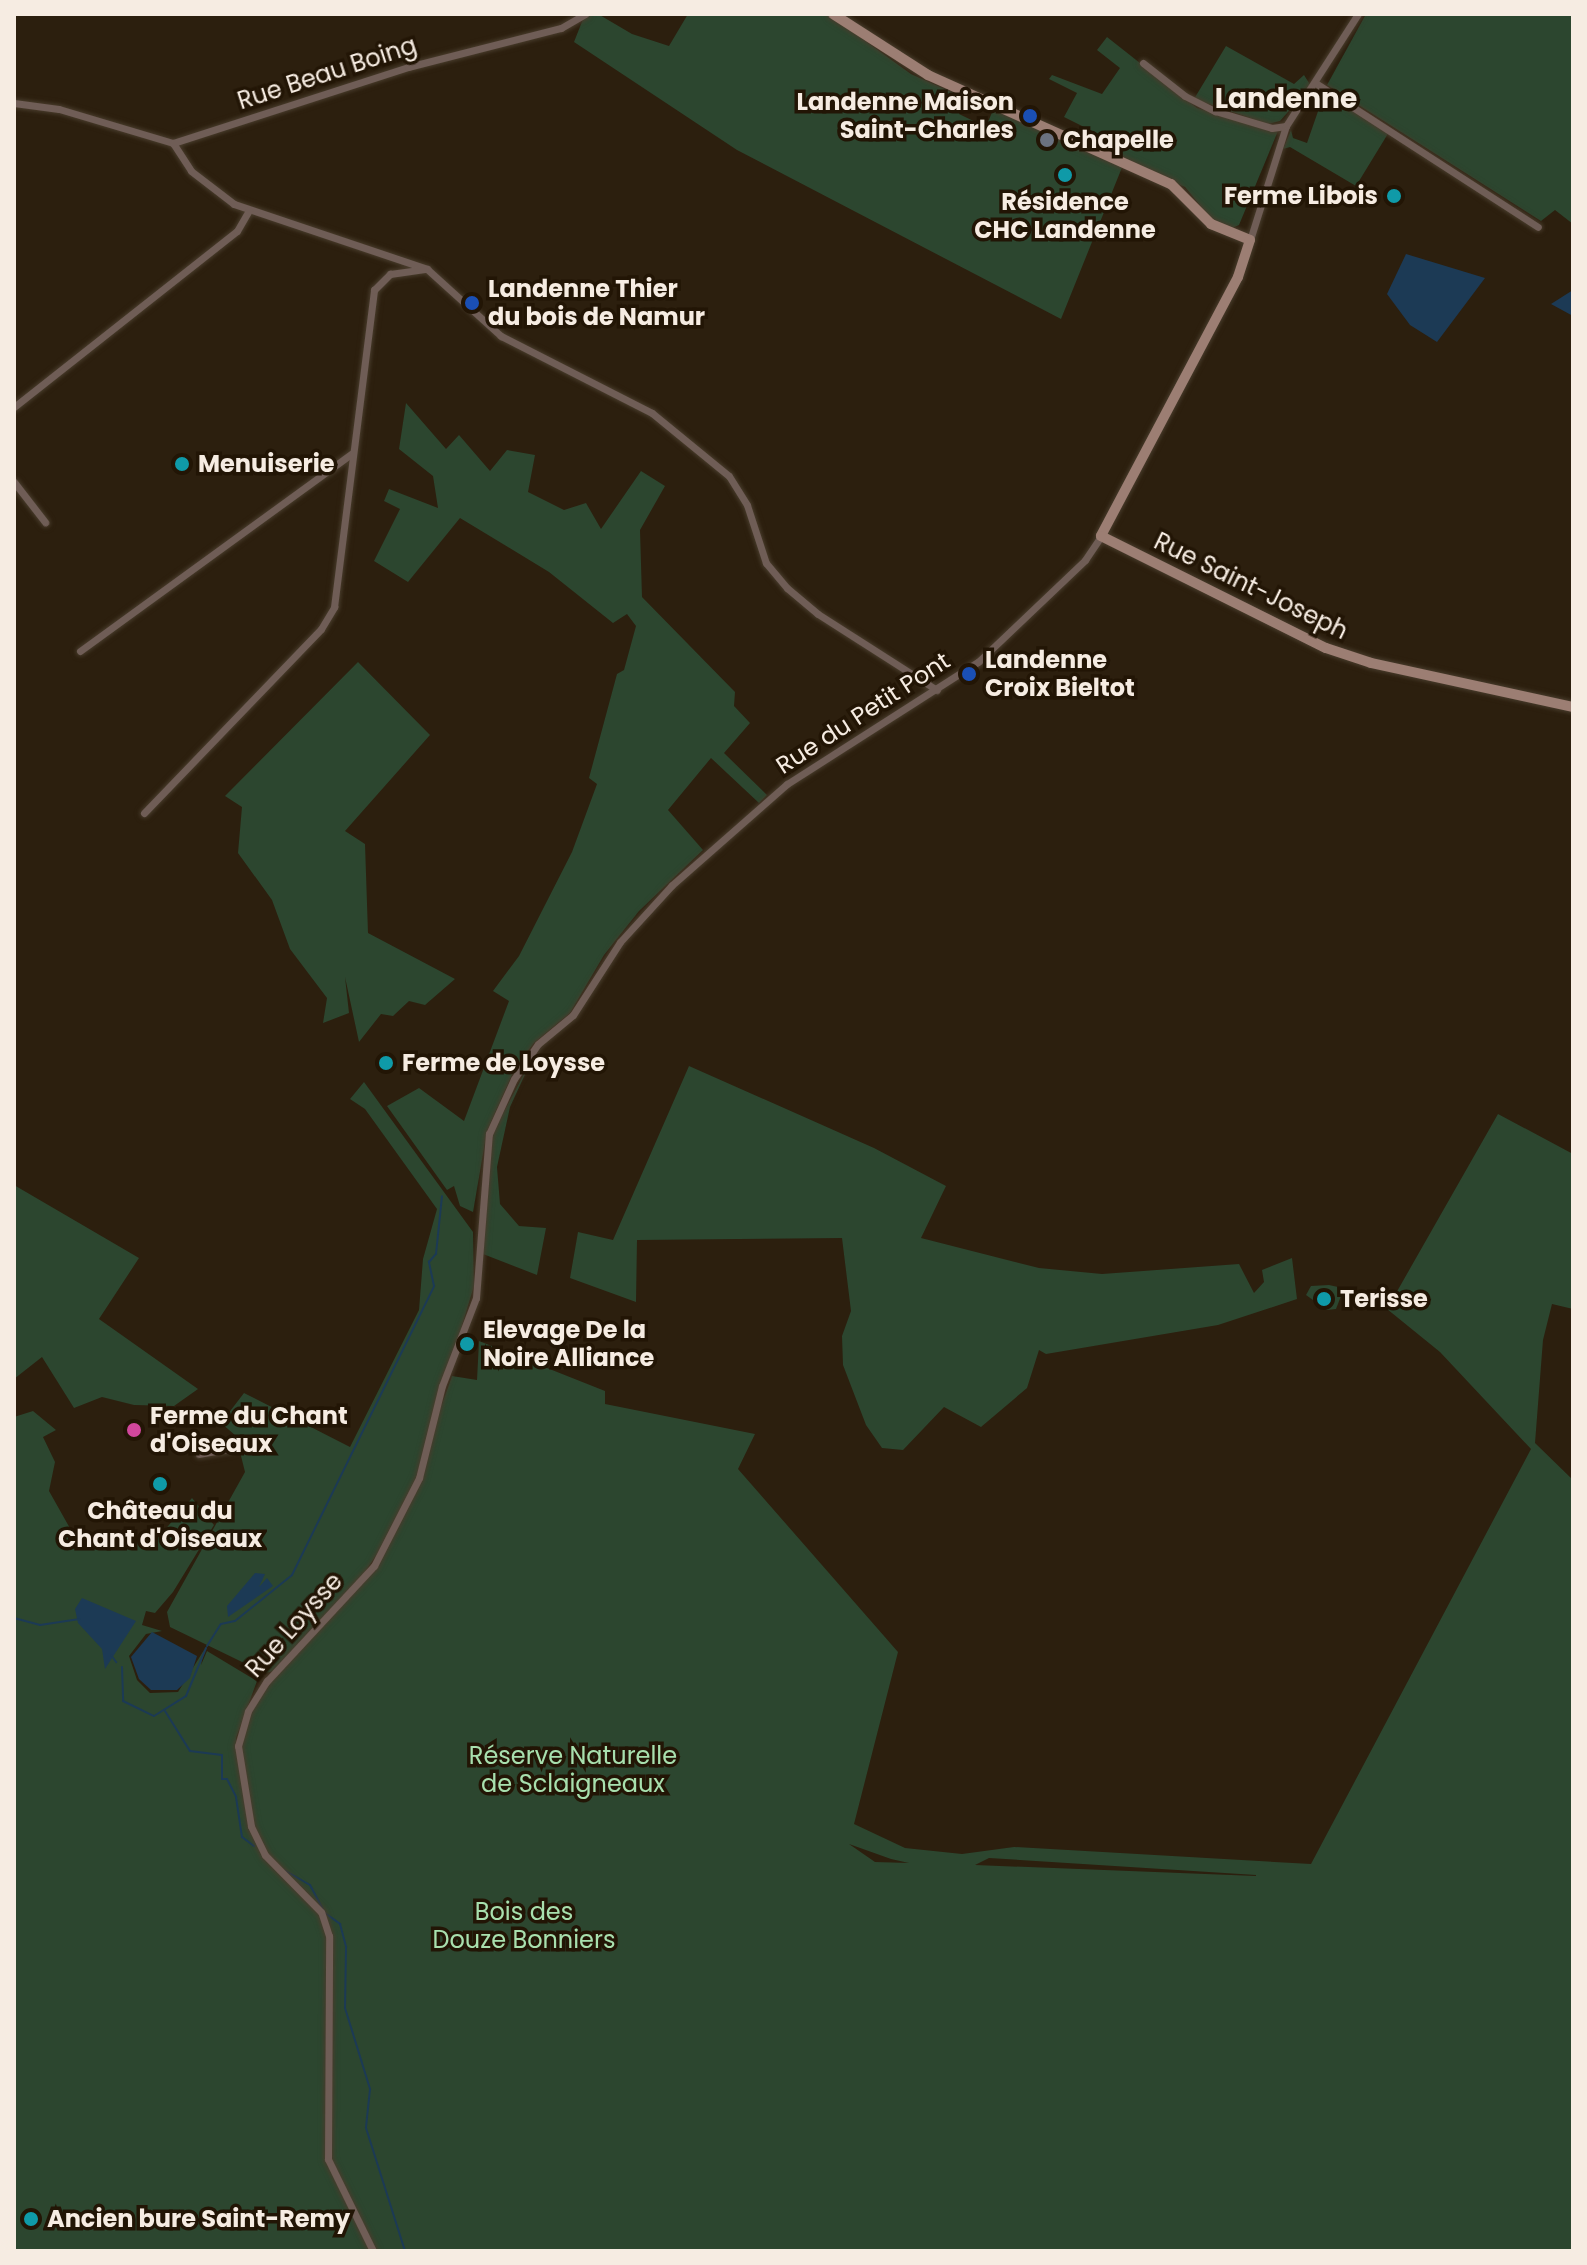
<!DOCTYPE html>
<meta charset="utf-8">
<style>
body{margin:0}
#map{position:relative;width:1587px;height:2265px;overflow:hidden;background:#2c1f0e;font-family:Poppins,sans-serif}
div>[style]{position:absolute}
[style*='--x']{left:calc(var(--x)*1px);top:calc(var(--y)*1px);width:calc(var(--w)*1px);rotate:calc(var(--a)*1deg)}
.green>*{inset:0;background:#2c462f}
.water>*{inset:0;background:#1c3a55}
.stream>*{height:2px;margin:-1px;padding:0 1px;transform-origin:1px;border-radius:1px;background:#1c3a55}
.roads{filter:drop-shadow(0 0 2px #483c2c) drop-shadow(0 0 2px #483c2c)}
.street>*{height:7px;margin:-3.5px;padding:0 3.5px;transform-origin:3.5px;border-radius:3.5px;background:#6f5d56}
.secondary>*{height:10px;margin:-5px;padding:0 5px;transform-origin:5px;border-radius:5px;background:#9c7e73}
.dots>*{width:22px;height:22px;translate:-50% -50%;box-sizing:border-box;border:4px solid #221505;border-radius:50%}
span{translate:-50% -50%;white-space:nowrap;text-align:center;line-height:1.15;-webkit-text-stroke:7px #221505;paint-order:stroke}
.street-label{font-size:24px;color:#f6ece2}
.poi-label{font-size:24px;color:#f6ece2;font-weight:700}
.right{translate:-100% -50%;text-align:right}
.left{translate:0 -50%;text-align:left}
.park-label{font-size:24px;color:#a8e0ae}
.quarter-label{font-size:28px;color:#f6ece2;font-weight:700}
.frame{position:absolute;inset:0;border:16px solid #f6ece2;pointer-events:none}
</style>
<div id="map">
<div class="green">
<div style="clip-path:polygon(585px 14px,598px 14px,632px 34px,669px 46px,688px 14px,828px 14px,911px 74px,967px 99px,959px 114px,986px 127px,995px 105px,1123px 165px,1061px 319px,737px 150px,574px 42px)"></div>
<div style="clip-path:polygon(1366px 14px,1573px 14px,1573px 224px,1555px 210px,1541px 221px,1327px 85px)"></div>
<div style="clip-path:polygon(1107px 37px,1197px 108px,1278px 131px,1239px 225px,1232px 228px,1212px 220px,1185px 187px,1117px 159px,1114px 142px,1064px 117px,1077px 93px,1049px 79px,1052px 75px,1102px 94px,1120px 68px,1097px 50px)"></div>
<div style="clip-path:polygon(1226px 46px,1294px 84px,1304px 75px,1311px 86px,1280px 121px,1268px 124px,1194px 99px)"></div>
<div style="clip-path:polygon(1324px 94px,1389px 132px,1356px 186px,1290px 147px,1283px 149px,1291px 130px,1293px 138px,1307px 143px)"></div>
<div style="clip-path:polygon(406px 403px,446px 449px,459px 435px,490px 471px,507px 450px,535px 455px,528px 492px,564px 510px,586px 503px,601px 529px,641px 471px,665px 486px,640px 530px,642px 597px,735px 692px,734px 706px,750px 723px,724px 753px,767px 795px,759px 803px,711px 758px,668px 810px,703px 850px,639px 911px,604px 955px,570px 1013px,534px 1043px,515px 1068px,487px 1131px,473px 1212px,460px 1206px,454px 1186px,447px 1190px,387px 1106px,419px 1088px,464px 1121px,509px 1001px,493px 991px,519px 956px,572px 852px,597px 784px,589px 778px,617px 674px,624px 670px,636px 626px,627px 614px,613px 623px,549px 572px,460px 518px,408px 582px,374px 561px,400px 509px,384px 501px,389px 489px,438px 508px,433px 476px,399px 449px)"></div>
<div style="clip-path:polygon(358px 662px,430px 735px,345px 831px,365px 844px,368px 933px,455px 979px,425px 1005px,409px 1001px,393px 1016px,381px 1014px,359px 1042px,345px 977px,349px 1013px,323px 1023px,327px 998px,290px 949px,272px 900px,238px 853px,242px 807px,225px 796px)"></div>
<div style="clip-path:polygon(533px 1057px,510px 1107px,497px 1167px,500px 1204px,519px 1226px,546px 1228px,537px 1275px,483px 1254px,493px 1132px)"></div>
<div style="clip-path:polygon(689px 1066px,874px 1148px,946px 1186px,921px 1238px,1039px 1268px,1102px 1274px,1239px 1264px,1254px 1293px,1264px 1282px,1262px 1270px,1292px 1258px,1297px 1299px,1218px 1325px,1046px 1354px,1039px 1350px,1027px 1388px,981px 1427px,944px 1407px,903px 1450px,882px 1448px,866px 1425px,843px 1365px,842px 1336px,851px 1311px,842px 1238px,637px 1240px,636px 1302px,570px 1278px,578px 1232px,613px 1240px)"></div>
<div style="clip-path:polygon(364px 1082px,473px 1232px,474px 1286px,415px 1481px,386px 1541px,364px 1573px,274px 1671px,265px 1673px,170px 1627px,167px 1612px,245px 1472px,236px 1436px,221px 1423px,244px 1393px,350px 1447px,419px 1310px,423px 1259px,437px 1209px,365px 1109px,350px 1099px)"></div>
<div style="clip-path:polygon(evenodd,1498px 1114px,1573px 1154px,1573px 1309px,1552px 1304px,1543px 1340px,1535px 1443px,1573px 1480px,1573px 2251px,14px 2251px,14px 1417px,33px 1411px,56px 1430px,43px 1437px,55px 1462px,49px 1491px,80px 1546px,157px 1539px,192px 1498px,214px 1525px,173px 1592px,155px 1613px,146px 1611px,142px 1625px,162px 1631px,146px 1634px,129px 1656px,137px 1680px,150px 1693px,178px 1692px,204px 1650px,201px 1665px,207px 1651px,257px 1681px,236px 1738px,238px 1755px,240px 1732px,267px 1682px,374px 1566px,397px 1530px,452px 1376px,477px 1380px,479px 1341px,605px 1391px,605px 1404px,755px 1434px,738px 1469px,898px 1652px,854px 1824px,905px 1848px,962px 1854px,1014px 1847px,1311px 1864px,1531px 1449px,1440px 1352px,1387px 1309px,1498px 1114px,849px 1844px,891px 1859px,909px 1863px,875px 1862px,849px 1844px,1498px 1114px,989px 1858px,1256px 1875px,1256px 1876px,975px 1865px,989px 1858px)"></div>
<div style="clip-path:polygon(14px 1185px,139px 1258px,99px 1319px,198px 1389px,174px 1406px,134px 1405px,102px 1397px,74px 1408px,42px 1357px,14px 1379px)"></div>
<div style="clip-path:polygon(1329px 1285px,1338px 1287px,1341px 1296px,1336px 1309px,1327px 1310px,1306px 1295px,1311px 1286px)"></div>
</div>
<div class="water">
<div style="clip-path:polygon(1406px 254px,1485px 278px,1437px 342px,1410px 325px,1387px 294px)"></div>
<div style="clip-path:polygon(1573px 290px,1573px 316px,1551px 304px)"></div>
<div style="clip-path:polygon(255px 1573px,265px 1574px,259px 1587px,267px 1578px,273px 1586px,228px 1617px,227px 1606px)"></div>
<div style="clip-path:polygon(82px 1598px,136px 1621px,105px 1669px,102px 1649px,78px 1623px,75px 1609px)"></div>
<div style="clip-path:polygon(152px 1632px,197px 1656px,190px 1678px,177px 1690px,151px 1690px,139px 1679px,131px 1657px)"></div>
</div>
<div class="stream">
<div style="--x:14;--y:1618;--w:27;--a:15"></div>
<div style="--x:40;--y:1625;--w:40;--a:-8.5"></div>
<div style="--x:207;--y:1646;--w:26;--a:-58"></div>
<div style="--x:221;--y:1624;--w:14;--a:-12"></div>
<div style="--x:235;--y:1621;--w:73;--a:-38.9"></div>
<div style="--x:292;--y:1575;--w:322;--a:-63.8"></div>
<div style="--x:434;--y:1286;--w:25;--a:-102"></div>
<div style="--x:429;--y:1262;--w:11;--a:-49"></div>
<div style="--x:436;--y:1254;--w:58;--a:-84.1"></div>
<div style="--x:111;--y:1655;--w:9;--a:54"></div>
<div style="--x:122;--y:1667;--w:34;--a:88"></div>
<div style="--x:123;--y:1701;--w:34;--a:26"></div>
<div style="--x:154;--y:1716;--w:38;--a:-32"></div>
<div style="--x:186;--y:1696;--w:52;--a:-67.4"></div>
<div style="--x:165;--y:1711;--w:47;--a:58"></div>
<div style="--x:190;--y:1751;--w:32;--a:7"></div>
<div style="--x:222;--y:1755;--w:24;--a:90"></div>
<div style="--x:222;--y:1779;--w:5;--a:0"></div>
<div style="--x:227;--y:1779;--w:20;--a:63"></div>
<div style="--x:236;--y:1797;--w:40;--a:81.5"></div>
<div style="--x:242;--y:1837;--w:15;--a:37"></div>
<div style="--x:284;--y:1870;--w:30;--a:30"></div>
<div style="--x:310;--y:1885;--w:32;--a:62"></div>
<div style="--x:325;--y:1913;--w:19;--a:36"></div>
<div style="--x:340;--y:1924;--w:24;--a:75"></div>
<div style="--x:346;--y:1947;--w:61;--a:90.9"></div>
<div style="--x:345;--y:2008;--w:85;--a:72.8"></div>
<div style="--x:370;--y:2089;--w:39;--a:96"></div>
<div style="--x:366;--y:2128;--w:129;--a:72.4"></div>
</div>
<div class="roads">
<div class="street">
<div style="--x:1143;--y:63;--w:53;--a:38.2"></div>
<div style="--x:1185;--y:96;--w:34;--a:27"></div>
<div style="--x:1215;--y:111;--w:59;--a:16.6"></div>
<div style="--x:1272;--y:128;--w:14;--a:-8"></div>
<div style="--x:1317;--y:84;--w:263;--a:32.9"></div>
<div style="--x:14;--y:103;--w:45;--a:7.6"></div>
<div style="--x:59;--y:109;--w:119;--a:16.6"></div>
<div style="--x:173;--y:143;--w:33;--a:57"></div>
<div style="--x:191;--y:171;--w:54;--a:37.5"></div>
<div style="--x:234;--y:204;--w:204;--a:18.6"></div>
<div style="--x:427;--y:269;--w:100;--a:42.2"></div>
<div style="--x:501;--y:336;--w:169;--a:27"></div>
<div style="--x:652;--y:413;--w:99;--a:39.3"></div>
<div style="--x:729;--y:476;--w:34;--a:58"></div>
<div style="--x:747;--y:505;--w:61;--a:71.9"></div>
<div style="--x:766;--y:563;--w:33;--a:50"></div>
<div style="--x:787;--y:588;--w:40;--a:40"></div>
<div style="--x:818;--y:614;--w:141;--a:32.6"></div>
<div style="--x:173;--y:143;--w:247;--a:-17.9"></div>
<div style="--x:408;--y:67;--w:158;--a:-14.3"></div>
<div style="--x:561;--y:28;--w:28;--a:-30"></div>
<div style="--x:1250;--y:240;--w:120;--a:-72.5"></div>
<div style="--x:1286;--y:126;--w:133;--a:-57.3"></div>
<div style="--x:14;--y:407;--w:284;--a:-38.3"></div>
<div style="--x:237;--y:231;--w:24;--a:-60"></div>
<div style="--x:14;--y:482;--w:51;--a:52.2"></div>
<div style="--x:80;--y:651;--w:337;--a:-36"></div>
<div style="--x:144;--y:813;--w:255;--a:-46.1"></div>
<div style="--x:321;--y:629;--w:26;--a:-59"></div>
<div style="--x:334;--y:607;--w:320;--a:-82.8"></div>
<div style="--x:374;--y:290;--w:23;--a:-45"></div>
<div style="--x:390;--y:274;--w:35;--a:-8"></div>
<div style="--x:199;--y:1454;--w:35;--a:-10"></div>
<div style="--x:373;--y:2251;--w:102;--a:-116.1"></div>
<div style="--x:328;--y:2159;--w:223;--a:-89.7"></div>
<div style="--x:329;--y:1936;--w:25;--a:-108"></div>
<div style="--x:321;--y:1912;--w:80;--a:-134.5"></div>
<div style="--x:265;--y:1855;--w:32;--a:-116"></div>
<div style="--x:251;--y:1826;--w:81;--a:-99.2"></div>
<div style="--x:238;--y:1746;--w:36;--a:-74"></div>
<div style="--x:248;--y:1711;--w:36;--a:-58"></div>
<div style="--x:267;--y:1681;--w:157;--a:-47.1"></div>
<div style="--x:374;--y:1566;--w:99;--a:-62.9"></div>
<div style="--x:419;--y:1478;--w:95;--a:-76"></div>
<div style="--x:442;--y:1386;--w:94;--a:-68.9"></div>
<div style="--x:476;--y:1298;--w:165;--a:-85.5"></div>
<div style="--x:489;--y:1134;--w:60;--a:-65.6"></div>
<div style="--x:514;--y:1079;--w:42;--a:-55.6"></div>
<div style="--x:538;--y:1044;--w:45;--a:-39.6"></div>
<div style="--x:573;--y:1015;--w:87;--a:-57.2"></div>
<div style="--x:620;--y:942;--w:77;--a:-47.6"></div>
<div style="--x:672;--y:885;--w:153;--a:-41.3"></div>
<div style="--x:787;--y:784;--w:227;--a:-32.6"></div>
<div style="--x:978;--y:662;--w:148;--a:-43.6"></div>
<div style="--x:1085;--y:560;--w:29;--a:-56"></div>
</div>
<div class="secondary">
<div style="--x:833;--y:14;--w:113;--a:32.7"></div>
<div style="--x:928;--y:75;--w:266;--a:24.2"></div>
<div style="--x:1171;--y:184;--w:57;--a:45"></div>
<div style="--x:1211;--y:224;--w:42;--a:22.3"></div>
<div style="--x:1250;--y:240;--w:39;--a:108"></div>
<div style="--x:1238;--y:277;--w:293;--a:117.9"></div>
<div style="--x:1101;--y:536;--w:251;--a:26.5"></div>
<div style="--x:1326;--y:648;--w:47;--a:18.4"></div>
<div style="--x:1371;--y:663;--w:207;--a:12.3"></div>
</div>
</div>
<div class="dots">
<div style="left:1030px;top:116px;background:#1a4fb4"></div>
<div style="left:1047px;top:140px;background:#6b7280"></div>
<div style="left:1065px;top:175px;background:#0f9aa8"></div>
<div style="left:1394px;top:196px;background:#0f9aa8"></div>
<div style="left:472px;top:303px;background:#1a4fb4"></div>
<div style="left:182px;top:464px;background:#0f9aa8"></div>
<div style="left:969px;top:674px;background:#1a4fb4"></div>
<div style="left:386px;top:1063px;background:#0f9aa8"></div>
<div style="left:1324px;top:1299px;background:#0f9aa8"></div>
<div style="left:467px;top:1344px;background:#0f9aa8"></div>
<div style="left:134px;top:1430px;background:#d1479c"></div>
<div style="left:160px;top:1484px;background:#0f9aa8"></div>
<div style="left:31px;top:2219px;background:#0f9aa8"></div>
</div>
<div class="street-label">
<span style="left:327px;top:73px;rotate:-18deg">Rue Beau Boing</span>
<span style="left:1251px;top:586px;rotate:26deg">Rue Saint-Joseph</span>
<span style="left:863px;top:713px;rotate:-33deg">Rue du Petit Pont</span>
<span style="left:294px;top:1625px;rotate:-48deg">Rue Loysse</span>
</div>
<div class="poi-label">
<span class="right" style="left:1014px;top:116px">Landenne Maison<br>Saint-Charles</span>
<span class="left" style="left:1063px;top:140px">Chapelle</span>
<span class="right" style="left:1378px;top:196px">Ferme Libois</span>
<span style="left:1065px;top:216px">Résidence<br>CHC Landenne</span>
<span class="left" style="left:488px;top:303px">Landenne Thier<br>du bois de Namur</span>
<span class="left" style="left:198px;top:464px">Menuiserie</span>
<span class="left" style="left:985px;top:674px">Landenne<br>Croix Bieltot</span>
<span class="left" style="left:402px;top:1063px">Ferme de Loysse</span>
<span class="left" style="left:1340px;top:1299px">Terisse</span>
<span class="left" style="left:483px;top:1344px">Elevage De la<br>Noire Alliance</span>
<span class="left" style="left:150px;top:1430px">Ferme du Chant<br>d'Oiseaux</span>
<span style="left:160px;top:1525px">Château du<br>Chant d'Oiseaux</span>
<span class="left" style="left:47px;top:2219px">Ancien bure Saint-Remy</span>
</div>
<div class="park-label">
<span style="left:573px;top:1770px">Réserve Naturelle<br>de Sclaigneaux</span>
<span style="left:524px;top:1926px">Bois des<br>Douze Bonniers</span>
</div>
<div class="quarter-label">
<span style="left:1286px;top:99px">Landenne</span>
</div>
<div class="frame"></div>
</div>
